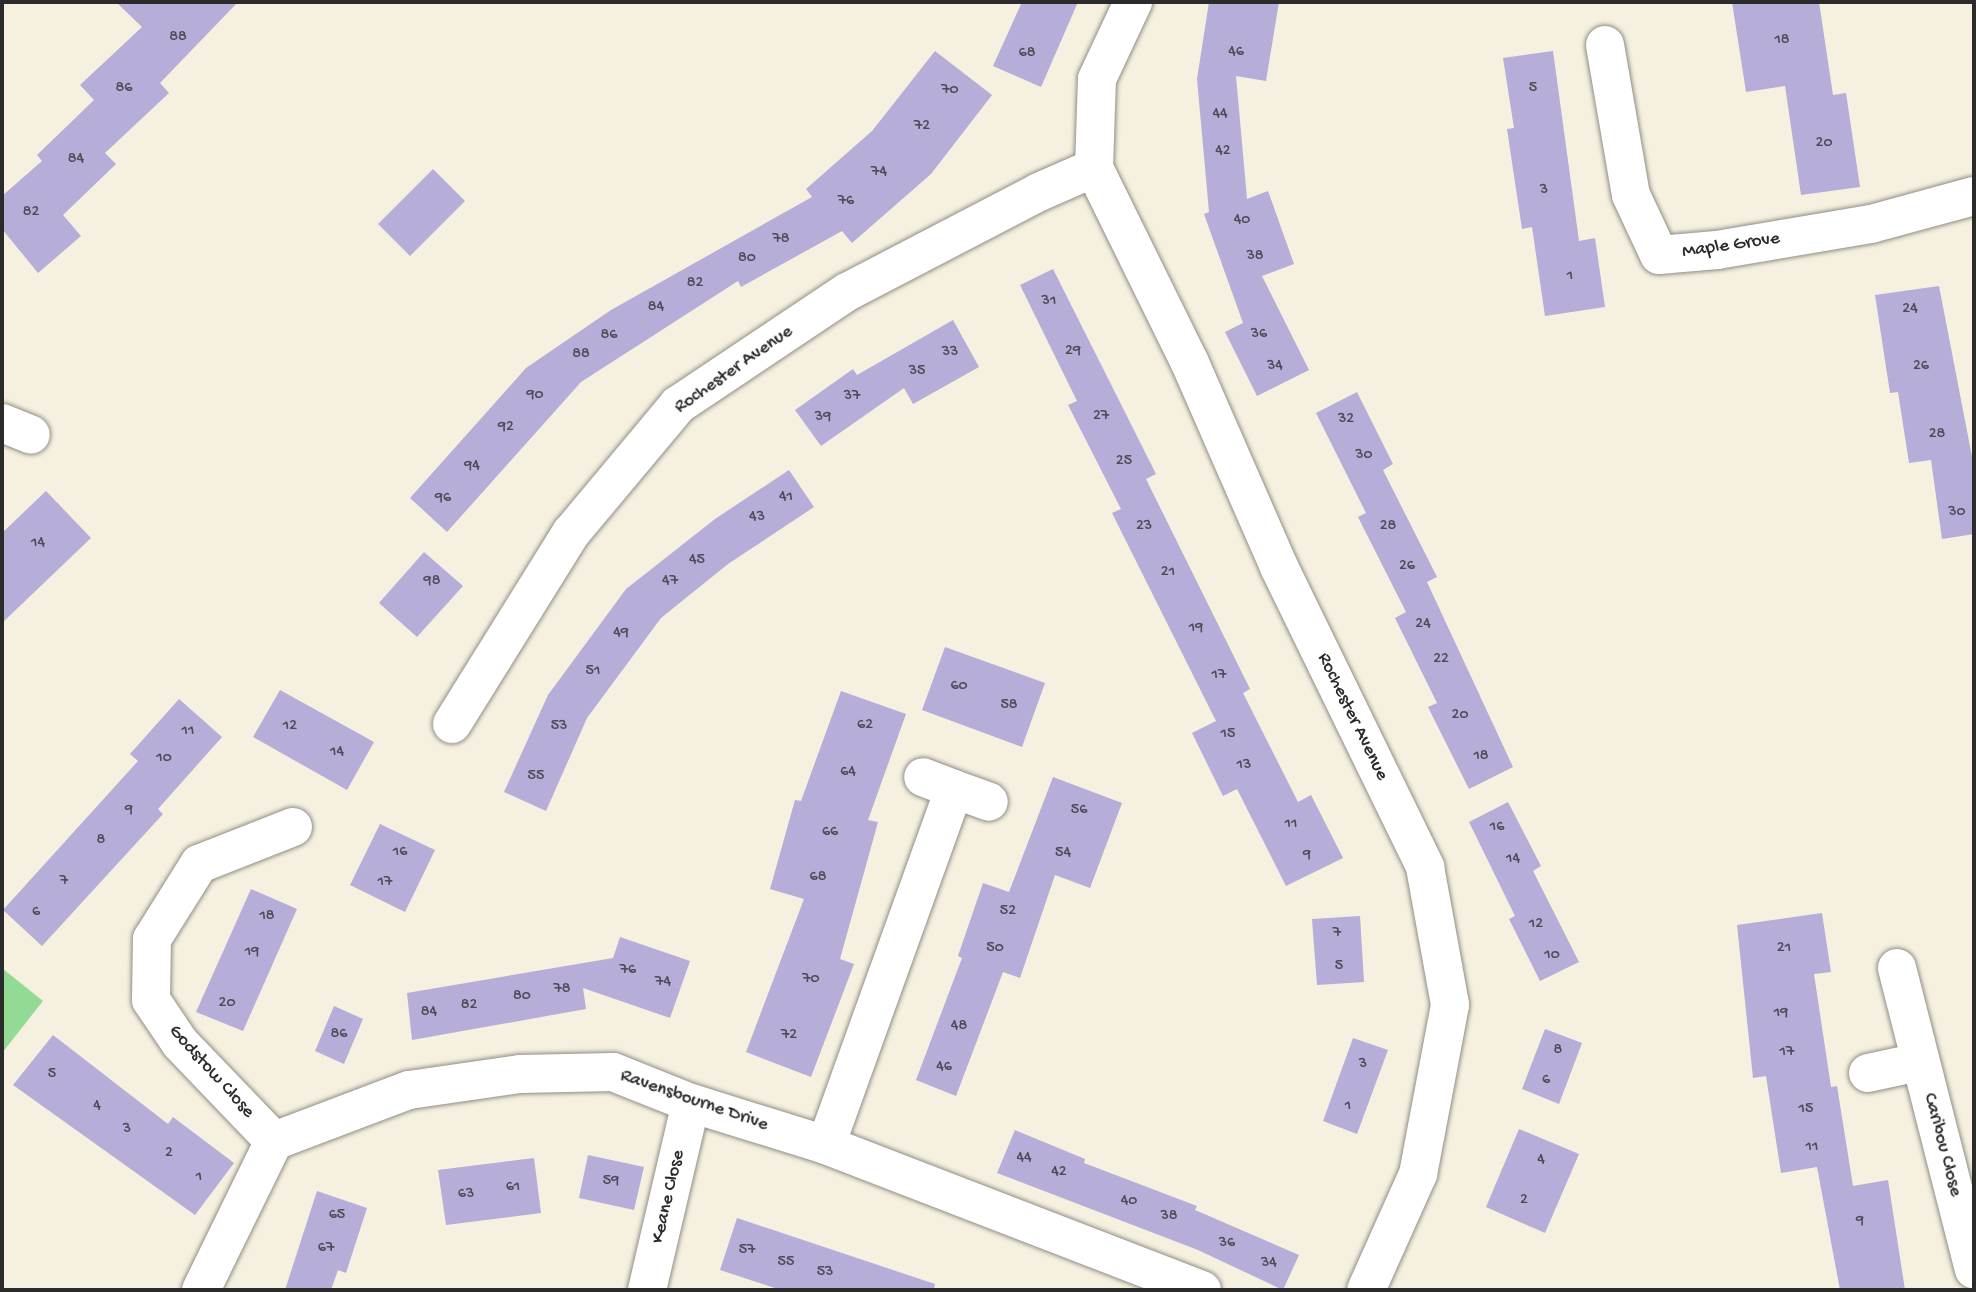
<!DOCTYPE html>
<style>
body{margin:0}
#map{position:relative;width:1976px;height:1292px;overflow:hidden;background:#f5f0df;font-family:"Gochi Hand",sans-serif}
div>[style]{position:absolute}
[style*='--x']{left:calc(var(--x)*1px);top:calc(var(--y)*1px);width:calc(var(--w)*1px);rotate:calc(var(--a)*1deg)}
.green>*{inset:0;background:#93db95}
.building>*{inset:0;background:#b6add9}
.roads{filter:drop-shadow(0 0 2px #908e85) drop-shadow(0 0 2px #908e85)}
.minor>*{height:38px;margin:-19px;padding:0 19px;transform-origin:19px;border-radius:19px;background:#fff}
span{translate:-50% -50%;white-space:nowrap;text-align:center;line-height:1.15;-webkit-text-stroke:7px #fff;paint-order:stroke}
.number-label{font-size:16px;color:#4e4c56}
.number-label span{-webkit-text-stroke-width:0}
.street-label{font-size:19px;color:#2b2b2b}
.frame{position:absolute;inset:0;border:4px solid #2b2b2b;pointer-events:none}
</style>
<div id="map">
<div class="green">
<div style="clip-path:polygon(2px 968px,43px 1001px,2px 1053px)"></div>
</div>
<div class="building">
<div style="clip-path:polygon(116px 2px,238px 2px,160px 83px,169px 93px,105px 153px,116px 164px,63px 215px,81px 236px,38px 273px,2px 229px,2px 196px,42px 161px,37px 155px,94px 100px,80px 85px,142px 27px)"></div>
<div style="clip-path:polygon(1022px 2px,1078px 2px,1041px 87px,993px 66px)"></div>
<div style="clip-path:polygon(1209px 2px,1279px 2px,1266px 81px,1236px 76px,1247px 199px,1268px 191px,1294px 264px,1262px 276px,1309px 370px,1257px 396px,1225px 332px,1243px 323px,1204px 214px,1209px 212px,1197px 79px)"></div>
<div style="clip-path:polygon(1732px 2px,1819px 2px,1833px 95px,1846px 93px,1860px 187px,1801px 195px,1785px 86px,1746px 92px)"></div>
<div style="clip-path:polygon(935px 51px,992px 95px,931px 174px,852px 243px,842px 231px,741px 287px,738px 281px,581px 382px,447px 532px,410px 498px,526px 368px,611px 310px,812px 197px,806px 189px,872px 131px)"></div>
<div style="clip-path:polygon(1553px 51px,1579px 241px,1595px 238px,1605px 307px,1545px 316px,1532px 227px,1522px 229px,1507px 129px,1514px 128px,1503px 58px)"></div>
<div style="clip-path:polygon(433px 169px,465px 201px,410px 256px,378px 224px)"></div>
<div style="clip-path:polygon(1053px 269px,1156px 474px,1146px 479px,1250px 689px,1243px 693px,1298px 802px,1311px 795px,1343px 858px,1286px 886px,1237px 789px,1223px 796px,1192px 733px,1216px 721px,1112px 513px,1121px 509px,1068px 405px,1077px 401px,1020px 285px)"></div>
<div style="clip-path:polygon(1939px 286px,1974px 467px,1974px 534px,1942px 539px,1931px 460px,1909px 463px,1898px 392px,1890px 393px,1875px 295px)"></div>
<div style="clip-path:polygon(953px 320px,979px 367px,913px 404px,904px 388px,821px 446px,795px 410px,853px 369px,857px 375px)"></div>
<div style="clip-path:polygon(1357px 392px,1393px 464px,1383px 470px,1437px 577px,1427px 582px,1513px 767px,1469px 789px,1428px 707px,1437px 703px,1395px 618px,1406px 612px,1358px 517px,1366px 513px,1316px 413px)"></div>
<div style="clip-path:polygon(789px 470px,814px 507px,728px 564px,661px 618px,587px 718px,546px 811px,504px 792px,548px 695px,626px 589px,715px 519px)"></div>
<div style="clip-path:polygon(46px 491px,91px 538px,2px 623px,2px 533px)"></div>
<div style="clip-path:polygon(424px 552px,463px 586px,417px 637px,379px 603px)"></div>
<div style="clip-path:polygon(945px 647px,1045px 683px,1022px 747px,922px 710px)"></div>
<div style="clip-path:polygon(280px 690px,374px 742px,347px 790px,253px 737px)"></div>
<div style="clip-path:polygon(841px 691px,906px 714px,868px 820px,878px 822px,840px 959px,854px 964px,811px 1077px,746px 1052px,804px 899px,770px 889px,795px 800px,801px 801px)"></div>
<div style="clip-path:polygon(179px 699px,222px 737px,158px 809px,163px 814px,42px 946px,3px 910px,138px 761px,130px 754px)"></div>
<div style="clip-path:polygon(1053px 777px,1122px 803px,1090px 888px,1055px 875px,1020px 978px,1003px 972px,956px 1096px,916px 1080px,962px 958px,958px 956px,983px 883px,1009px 892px)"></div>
<div style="clip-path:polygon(1508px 802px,1541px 866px,1533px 871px,1579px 962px,1540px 981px,1509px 919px,1515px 916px,1469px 822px)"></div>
<div style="clip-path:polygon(380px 824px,435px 850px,405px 912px,350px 885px)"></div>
<div style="clip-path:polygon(251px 889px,297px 909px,243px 1031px,196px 1012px)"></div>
<div style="clip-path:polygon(1822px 913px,1831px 972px,1814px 974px,1831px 1087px,1837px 1086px,1853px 1186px,1888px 1180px,1905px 1290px,1840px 1290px,1817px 1167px,1781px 1173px,1766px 1076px,1753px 1078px,1737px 925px)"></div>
<div style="clip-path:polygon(1360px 916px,1364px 982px,1317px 985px,1312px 919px)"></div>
<div style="clip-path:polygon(620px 937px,690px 961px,670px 1018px,583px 988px,586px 1009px,412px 1040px,407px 993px,613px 958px)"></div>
<div style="clip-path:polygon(334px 1006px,363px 1019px,344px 1064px,315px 1051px)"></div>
<div style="clip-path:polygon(1545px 1029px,1582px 1043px,1559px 1104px,1522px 1089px)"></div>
<div style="clip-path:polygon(53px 1035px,168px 1124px,173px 1117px,234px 1163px,195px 1215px,13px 1085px)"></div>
<div style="clip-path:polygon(1353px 1038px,1388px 1050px,1357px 1134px,1323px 1121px)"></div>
<div style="clip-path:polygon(1519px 1129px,1579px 1154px,1545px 1233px,1486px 1207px)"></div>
<div style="clip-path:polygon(1015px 1130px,1085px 1159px,1084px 1163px,1197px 1206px,1195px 1210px,1299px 1255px,1283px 1290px,1198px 1250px,997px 1173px)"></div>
<div style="clip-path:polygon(588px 1155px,644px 1167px,634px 1210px,579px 1198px)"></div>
<div style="clip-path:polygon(534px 1158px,541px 1213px,446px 1225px,438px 1170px)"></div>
<div style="clip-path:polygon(317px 1191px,367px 1208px,346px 1273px,338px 1270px,331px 1290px,285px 1290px)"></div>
<div style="clip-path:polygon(737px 1218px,935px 1284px,934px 1290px,781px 1290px,720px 1270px)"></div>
</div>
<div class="roads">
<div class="minor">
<div style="--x:1605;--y:45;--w:152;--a:80.2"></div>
<div style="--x:1631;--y:195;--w:66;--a:65"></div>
<div style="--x:1659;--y:255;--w:58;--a:-4.9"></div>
<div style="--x:1717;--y:250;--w:156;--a:-9.6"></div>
<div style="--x:1871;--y:224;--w:107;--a:-15.2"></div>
<div style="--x:1094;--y:168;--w:89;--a:-88.1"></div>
<div style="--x:1097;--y:79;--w:85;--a:-64.9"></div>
<div style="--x:2;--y:423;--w:31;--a:22"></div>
<div style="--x:452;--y:724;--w:225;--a:-58.1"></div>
<div style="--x:571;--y:533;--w:167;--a:-50.1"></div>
<div style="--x:678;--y:405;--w:203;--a:-33.8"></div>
<div style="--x:847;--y:292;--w:216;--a:-27.5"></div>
<div style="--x:1039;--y:192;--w:60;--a:-23.6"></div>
<div style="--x:1094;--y:168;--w:217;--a:63.8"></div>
<div style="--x:1190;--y:363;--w:223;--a:66.4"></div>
<div style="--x:1279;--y:567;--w:334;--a:64"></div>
<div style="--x:1425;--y:867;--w:140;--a:79.7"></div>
<div style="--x:1450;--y:1005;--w:172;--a:100.7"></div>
<div style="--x:1418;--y:1174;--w:127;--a:114.1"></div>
<div style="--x:954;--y:789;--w:37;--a:20"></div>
<div style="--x:1897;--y:968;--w:311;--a:75.7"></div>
<div style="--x:1868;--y:1073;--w:52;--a:-12.2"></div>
<div style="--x:274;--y:1141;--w:136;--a:-133.8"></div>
<div style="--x:180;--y:1043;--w:52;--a:-124"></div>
<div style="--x:151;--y:1000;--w:61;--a:-89.1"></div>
<div style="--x:152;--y:939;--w:89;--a:-57.9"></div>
<div style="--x:199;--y:864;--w:101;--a:-21.5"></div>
<div style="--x:826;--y:1145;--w:378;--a:-70.2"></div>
<div style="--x:954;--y:789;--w:33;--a:-159"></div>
<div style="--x:201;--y:1290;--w:166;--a:-63.9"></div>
<div style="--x:274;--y:1141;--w:144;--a:-20.7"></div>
<div style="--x:409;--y:1090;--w:112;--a:-8.2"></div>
<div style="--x:520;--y:1074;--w:93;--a:-1.2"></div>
<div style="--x:613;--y:1072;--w:84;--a:21.7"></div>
<div style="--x:691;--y:1103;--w:141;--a:17.3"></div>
<div style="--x:826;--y:1145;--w:403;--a:21.1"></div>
<div style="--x:647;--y:1290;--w:192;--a:-76.8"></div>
</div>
</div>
<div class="number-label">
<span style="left:178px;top:38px">88</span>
<span style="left:1782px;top:41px">18</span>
<span style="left:1236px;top:53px">46</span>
<span style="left:1027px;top:54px">68</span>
<span style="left:124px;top:89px">86</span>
<span style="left:1533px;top:89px">5</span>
<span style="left:950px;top:91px">70</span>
<span style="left:1220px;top:115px">44</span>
<span style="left:922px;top:127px">72</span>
<span style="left:1824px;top:144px">20</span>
<span style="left:1223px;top:152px">42</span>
<span style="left:76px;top:160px">84</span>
<span style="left:879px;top:173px">74</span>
<span style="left:1544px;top:191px">3</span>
<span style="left:846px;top:202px">76</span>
<span style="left:31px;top:213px">82</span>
<span style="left:1242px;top:221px">40</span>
<span style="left:781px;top:240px">78</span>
<span style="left:1255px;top:257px">38</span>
<span style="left:747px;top:259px">80</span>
<span style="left:1570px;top:277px">1</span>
<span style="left:695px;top:284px">82</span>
<span style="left:1049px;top:302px">31</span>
<span style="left:656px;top:308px">84</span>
<span style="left:1910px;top:310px">24</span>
<span style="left:1259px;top:335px">36</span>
<span style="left:609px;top:336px">86</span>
<span style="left:1073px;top:352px">29</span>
<span style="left:950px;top:353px">33</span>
<span style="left:581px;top:355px">88</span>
<span style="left:1275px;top:367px">34</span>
<span style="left:1921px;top:367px">26</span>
<span style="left:917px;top:372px">35</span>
<span style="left:535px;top:396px">90</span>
<span style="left:852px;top:397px">37</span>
<span style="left:1101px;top:417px">27</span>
<span style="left:823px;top:418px">39</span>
<span style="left:1346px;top:420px">32</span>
<span style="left:506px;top:428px">92</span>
<span style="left:1937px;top:435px">28</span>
<span style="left:1364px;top:456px">30</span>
<span style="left:1124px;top:462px">25</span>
<span style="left:472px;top:467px">94</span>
<span style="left:786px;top:498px">41</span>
<span style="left:443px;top:499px">96</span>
<span style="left:1957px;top:513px">30</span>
<span style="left:757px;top:518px">43</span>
<span style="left:1144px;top:527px">23</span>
<span style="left:1388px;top:527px">28</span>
<span style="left:38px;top:544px">14</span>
<span style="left:697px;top:561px">45</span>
<span style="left:1407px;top:567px">26</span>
<span style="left:1168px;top:573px">21</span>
<span style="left:432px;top:582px">98</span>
<span style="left:670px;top:582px">47</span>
<span style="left:1423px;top:625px">24</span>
<span style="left:1196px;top:629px">19</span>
<span style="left:621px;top:634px">49</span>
<span style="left:1441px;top:660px">22</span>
<span style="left:593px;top:672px">51</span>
<span style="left:1219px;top:676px">17</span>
<span style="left:959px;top:687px">60</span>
<span style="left:1009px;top:706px">58</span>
<span style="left:1460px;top:716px">20</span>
<span style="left:865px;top:726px">62</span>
<span style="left:290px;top:727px">12</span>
<span style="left:559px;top:727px">53</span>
<span style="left:188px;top:732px">11</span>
<span style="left:1228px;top:735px">15</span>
<span style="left:337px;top:753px">14</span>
<span style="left:1481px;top:757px">18</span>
<span style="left:164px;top:759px">10</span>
<span style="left:1244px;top:766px">13</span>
<span style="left:848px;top:773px">64</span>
<span style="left:536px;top:777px">55</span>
<span style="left:129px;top:811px">9</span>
<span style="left:1079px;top:811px">56</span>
<span style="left:1291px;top:825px">11</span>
<span style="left:1497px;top:828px">16</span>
<span style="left:830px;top:833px">66</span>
<span style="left:101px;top:841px">8</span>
<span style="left:400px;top:853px">16</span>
<span style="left:1063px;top:854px">54</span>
<span style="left:1307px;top:856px">9</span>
<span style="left:1513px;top:860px">14</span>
<span style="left:818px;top:878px">68</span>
<span style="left:64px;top:882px">7</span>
<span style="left:385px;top:883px">17</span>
<span style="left:1008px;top:912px">52</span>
<span style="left:36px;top:913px">6</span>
<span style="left:267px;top:917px">18</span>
<span style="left:1536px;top:925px">12</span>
<span style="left:1337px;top:934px">7</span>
<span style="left:995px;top:949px">50</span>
<span style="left:1784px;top:949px">21</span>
<span style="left:252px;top:953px">19</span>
<span style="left:1552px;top:956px">10</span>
<span style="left:1339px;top:967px">5</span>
<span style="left:628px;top:971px">76</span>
<span style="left:811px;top:980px">70</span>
<span style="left:663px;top:983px">74</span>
<span style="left:562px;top:990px">78</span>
<span style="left:522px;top:997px">80</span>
<span style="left:227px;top:1004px">20</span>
<span style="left:469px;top:1006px">82</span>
<span style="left:429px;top:1013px">84</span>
<span style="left:1781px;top:1014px">19</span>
<span style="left:959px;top:1027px">48</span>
<span style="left:339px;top:1035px">86</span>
<span style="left:789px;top:1036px">72</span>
<span style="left:1558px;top:1051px">8</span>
<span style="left:1787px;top:1053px">17</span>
<span style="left:1363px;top:1065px">3</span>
<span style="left:944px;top:1068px">46</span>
<span style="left:52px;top:1075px">5</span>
<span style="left:1546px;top:1081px">6</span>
<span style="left:97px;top:1107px">4</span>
<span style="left:1348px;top:1107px">1</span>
<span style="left:1806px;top:1110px">15</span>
<span style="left:127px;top:1130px">3</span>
<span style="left:1812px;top:1148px">11</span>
<span style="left:169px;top:1154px">2</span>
<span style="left:1024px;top:1159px">44</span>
<span style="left:1541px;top:1161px">4</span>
<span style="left:1059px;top:1173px">42</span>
<span style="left:199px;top:1178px">1</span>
<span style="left:611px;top:1182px">59</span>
<span style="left:513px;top:1188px">61</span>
<span style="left:466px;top:1195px">63</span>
<span style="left:1524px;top:1201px">2</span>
<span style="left:1129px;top:1202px">40</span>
<span style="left:337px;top:1216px">65</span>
<span style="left:1169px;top:1217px">38</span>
<span style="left:1860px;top:1222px">9</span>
<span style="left:1227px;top:1244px">36</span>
<span style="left:326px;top:1249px">67</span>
<span style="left:747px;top:1251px">57</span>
<span style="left:786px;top:1263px">55</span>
<span style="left:1269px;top:1264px">34</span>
<span style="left:825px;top:1273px">53</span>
</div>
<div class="street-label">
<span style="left:1731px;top:246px;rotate:-8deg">Maple Grove</span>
<span style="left:734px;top:370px;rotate:-35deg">Rochester Avenue</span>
<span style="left:1352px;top:717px;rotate:64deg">Rochester Avenue</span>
<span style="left:211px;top:1072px;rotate:48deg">Godstow Close</span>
<span style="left:694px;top:1101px;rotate:19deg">Ravensbourne Drive</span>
<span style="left:1942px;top:1145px;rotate:75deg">Caribou Close</span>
<span style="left:669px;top:1197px;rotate:-77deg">Keane Close</span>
</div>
<div class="frame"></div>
</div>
